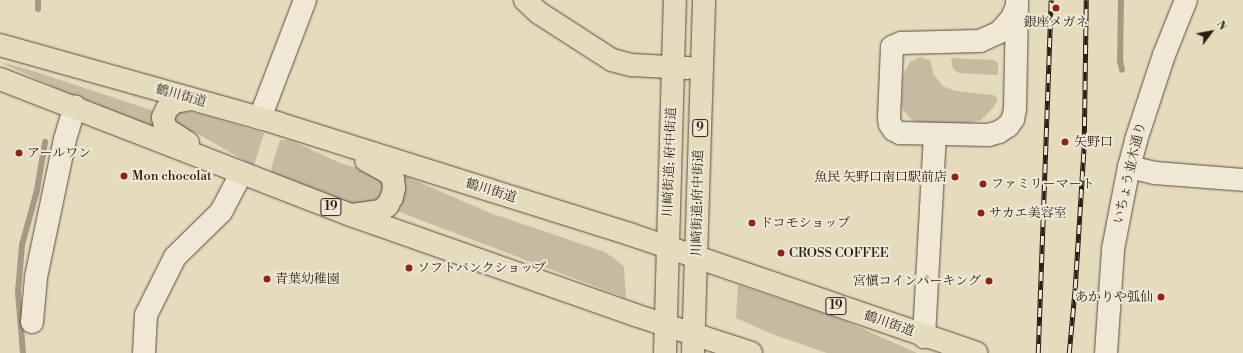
<!DOCTYPE html>
<meta charset="utf-8">
<style>
body{margin:0}
#map{position:relative;width:1243px;height:353px;overflow:hidden;background:#e5dbbd;font-family:"Libre Bodoni","Noto Serif JP",serif}
div>[style]{position:absolute}
[style*='--x']{left:calc(var(--x)*1px);top:calc(var(--y)*1px);width:calc(var(--w)*1px);rotate:calc(var(--a)*1deg)}
.green>*{inset:0;background:#c6bba0}
.stream>*{height:6px;margin:-3px;padding:0 3px;transform-origin:3px;border-radius:3px;background:#a79a84}
.roads{filter:drop-shadow(0 0 1px #5c4c3f) drop-shadow(0 0 1px #5c4c3f)}
.minor>*{height:22px;margin:-11px;padding:0 11px;transform-origin:11px;border-radius:11px;background:#eee8d4}
.major>*{height:22px;margin:-11px;padding:0 11px;transform-origin:11px;border-radius:11px;background:#e5dbbd}
.rail>*{height:4.5px;margin-top:-2.25px;transform-origin:0;background:repeating-linear-gradient(90deg,#eee8d4 0 9px,#2e1d15 0 18px);box-sizing:border-box;border-block:1px solid #2e1d15}
.dots>*{width:11px;height:11px;translate:-50% -50%;box-sizing:border-box;border:2px solid #eee8d4;border-radius:50%}
span{translate:-50% -50%;white-space:nowrap;text-align:center;line-height:1.15;-webkit-text-stroke:4px #eee8d4;paint-order:stroke}
.shield-label span{padding:1px 3px;background:#eee8d4;border:1px solid;border-radius:3px;-webkit-text-stroke-width:0}
.shield-label{font-size:12px;color:#2e1d15;font-weight:700}
.poi-label{font-size:13px;color:#2e1d15}
.left{translate:0 -50%;text-align:left}
.right{translate:-100% -50%;text-align:right}
.street-label{font-size:13px;color:#2e1d15}
.north{position:absolute;left:1191px;top:12px;width:40px;height:40px;-webkit-text-stroke:3px #eee8d4;paint-order:stroke;rotate:58deg;font-size:11px;font-weight:700;line-height:16px;text-align:center;color:#2e1d15}
.north::after{content:'';display:block;margin:auto;width:14px;height:18px;background:#2e1d15;clip-path:polygon(50% 0,100% 100%,50% 72%,0 100%)}
</style>
<div id="map">
<div class="green">
<div style="clip-path:polygon(920px 57px,930px 60px,934px 75px,943px 86px,955px 91px,993px 95px,997px 97px,997px 101px,993px 108px,981px 120px,966px 124px,923px 123px,912px 120px,903px 110px,902px 103px,903px 75px,910px 62px)"></div>
<div style="clip-path:polygon(951px 58px,994px 60px,998px 63px,998px 75px,959px 73px,953px 69px)"></div>
<div style="clip-path:polygon(0 62px,27px 69px,154px 111px,154px 127px,54px 87px)"></div>
<div style="clip-path:polygon(182px 111px,200px 114px,264px 133px,254px 166px,198px 134px,175px 125px,174px 116px)"></div>
<div style="clip-path:polygon(280px 140px,290px 140px,340px 163px,366px 170px,379px 176px,385px 186px,378px 203px,354px 205px,272px 173px,271px 169px)"></div>
<div style="clip-path:polygon(405px 176px,490px 213px,605px 252px,624px 266px,626px 298px,397px 211px,404px 195px,402px 177px)"></div>
<div style="clip-path:polygon(738px 285px,845px 321px,917px 353px,827px 353px,772px 334px,736px 318px)"></div>
</div>
<div class="stream">
<div style="--x:38;--y:0;--w:9;--a:90"></div>
<div style="--x:1121;--y:0;--w:61;--a:90.9"></div>
<div style="--x:1120;--y:61;--w:9;--a:77"></div>
<div style="--x:23;--y:353;--w:61;--a:-94.7"></div>
<div style="--x:18;--y:292;--w:47;--a:-85.1"></div>
<div style="--x:22;--y:245;--w:57;--a:-74.7"></div>
<div style="--x:37;--y:190;--w:49;--a:-80.5"></div>
</div>
<div class="roads">
<div class="minor">
<div style="--x:1016;--y:8;--w:11;--a:112"></div>
<div style="--x:1012;--y:18;--w:18;--a:131"></div>
<div style="--x:1000;--y:32;--w:22;--a:156"></div>
<div style="--x:980;--y:41;--w:79;--a:178.5"></div>
<div style="--x:901;--y:43;--w:10;--a:156"></div>
<div style="--x:892;--y:47;--w:71;--a:92.4"></div>
<div style="--x:889;--y:118;--w:6;--a:81"></div>
<div style="--x:890;--y:124;--w:7;--a:56"></div>
<div style="--x:894;--y:130;--w:7;--a:27"></div>
<div style="--x:900;--y:133;--w:88;--a:1.3"></div>
<div style="--x:988;--y:135;--w:11;--a:-15"></div>
<div style="--x:999;--y:132;--w:11;--a:-34"></div>
<div style="--x:1008;--y:126;--w:9;--a:-54"></div>
<div style="--x:1013;--y:119;--w:10;--a:-79"></div>
<div style="--x:1015;--y:109;--w:109;--a:-88.9"></div>
<div style="--x:260;--y:118;--w:126;--a:-69.1"></div>
<div style="--x:1129;--y:167;--w:27;--a:13"></div>
<div style="--x:1155;--y:173;--w:88;--a:4.5"></div>
<div style="--x:32;--y:322;--w:45;--a:-84.9"></div>
<div style="--x:36;--y:277;--w:141;--a:-78.1"></div>
<div style="--x:65;--y:139;--w:34;--a:-73"></div>
<div style="--x:924;--y:337;--w:202;--a:-86.9"></div>
<div style="--x:144;--y:353;--w:38;--a:-87"></div>
<div style="--x:146;--y:315;--w:65;--a:-63.4"></div>
<div style="--x:175;--y:257;--w:64;--a:-44.4"></div>
<div style="--x:221;--y:212;--w:43;--a:-62.2"></div>
<div style="--x:1106;--y:353;--w:104;--a:-86.1"></div>
<div style="--x:1113;--y:249;--w:84;--a:-79"></div>
<div style="--x:1129;--y:167;--w:28;--a:-75"></div>
<div style="--x:1136;--y:140;--w:89;--a:-71.8"></div>
<div style="--x:1164;--y:55;--w:59;--a:-68.2"></div>
</div>
<div class="major">
<div style="--x:525;--y:0;--w:19;--a:43"></div>
<div style="--x:539;--y:13;--w:87;--a:32.8"></div>
<div style="--x:612;--y:60;--w:20;--a:15"></div>
<div style="--x:631;--y:65;--w:57;--a:3"></div>
<div style="--x:0;--y:45;--w:288;--a:15.7"></div>
<div style="--x:277;--y:123;--w:372;--a:17.5"></div>
<div style="--x:632;--y:235;--w:364;--a:18.9"></div>
<div style="--x:0;--y:79;--w:376;--a:21.2"></div>
<div style="--x:351;--y:215;--w:301;--a:19.4"></div>
<div style="--x:635;--y:315;--w:122;--a:18.1"></div>
<div style="--x:188;--y:143;--w:24;--a:-147"></div>
<div style="--x:168;--y:130;--w:5;--a:-127"></div>
<div style="--x:165;--y:126;--w:9;--a:-103"></div>
<div style="--x:163;--y:117;--w:9;--a:-63"></div>
<div style="--x:167;--y:109;--w:10;--a:-45"></div>
<div style="--x:174;--y:102;--w:17;--a:-10"></div>
<div style="--x:352;--y:215;--w:28;--a:-8"></div>
<div style="--x:380;--y:211;--w:9;--a:-36"></div>
<div style="--x:387;--y:206;--w:10;--a:-61"></div>
<div style="--x:392;--y:197;--w:9;--a:-77"></div>
<div style="--x:394;--y:188;--w:9;--a:-96"></div>
<div style="--x:393;--y:179;--w:7;--a:-124"></div>
<div style="--x:389;--y:173;--w:26;--a:-151"></div>
<div style="--x:665;--y:353;--w:353;--a:-88.4"></div>
<div style="--x:693;--y:353;--w:353;--a:-88.2"></div>
</div>
</div>
<div class="rail">
<div style="--x:1038;--y:353;--w:353;--a:-87.9"></div>
<div style="--x:1069;--y:353;--w:65;--a:-84.7"></div>
<div style="--x:1075;--y:288;--w:144;--a:-86.4"></div>
<div style="--x:1084;--y:144;--w:144;--a:-89.2"></div>
</div>
<div class="dots">
<div style="left:1056px;top:8px;background:#8f2418"></div>
<div style="left:1065px;top:142px;background:#8f2418"></div>
<div style="left:19px;top:153px;background:#8f2418"></div>
<div style="left:124px;top:176px;background:#8f2418"></div>
<div style="left:955px;top:177px;background:#8f2418"></div>
<div style="left:983px;top:184px;background:#8f2418"></div>
<div style="left:981px;top:213px;background:#8f2418"></div>
<div style="left:752px;top:223px;background:#8f2418"></div>
<div style="left:781px;top:253px;background:#8f2418"></div>
<div style="left:409px;top:268px;background:#8f2418"></div>
<div style="left:267px;top:279px;background:#8f2418"></div>
<div style="left:989px;top:281px;background:#8f2418"></div>
<div style="left:1161px;top:297px;background:#8f2418"></div>
</div>
<div class="shield-label">
<span style="left:700px;top:128px">9</span>
<span style="left:331px;top:207px">19</span>
<span style="left:836px;top:306px">19</span>
</div>
<div class="poi-label">
<span style="left:1056px;top:22px">銀座メガネ</span>
<span class="left" style="left:1074px;top:142px">矢野口</span>
<span class="left" style="left:27px;top:153px">アールワン</span>
<span class="left" style="left:132px;top:176px">Mon chocolat</span>
<span class="right" style="left:947px;top:177px">魚民 矢野口南口駅前店</span>
<span class="left" style="left:991px;top:184px">ファミリーマート</span>
<span class="left" style="left:989px;top:213px">サカエ美容室</span>
<span class="left" style="left:760px;top:223px">ドコモショップ</span>
<span class="left" style="left:789px;top:253px">CROSS COFFEE</span>
<span class="left" style="left:417px;top:268px">ソフトバンクショップ</span>
<span class="left" style="left:275px;top:279px">青葉幼稚園</span>
<span class="right" style="left:981px;top:281px">宮愼コインパーキング</span>
<span class="right" style="left:1153px;top:297px">あかりや弧仙</span>
</div>
<div class="street-label">
<span style="left:181px;top:96px;rotate:15deg">鶴川街道</span>
<span style="left:670px;top:162px;rotate:-88deg">川崎街道; 府中街道</span>
<span style="left:1130px;top:173px;rotate:-77deg">いちょう並木通り</span>
<span style="left:491px;top:191px;rotate:17deg">鶴川街道</span>
<span style="left:698px;top:203px;rotate:-89deg">川崎街道:府中街道</span>
<span style="left:889px;top:324px;rotate:19deg">鶴川街道</span>
</div>
<div class="north">N</div>
</div>
